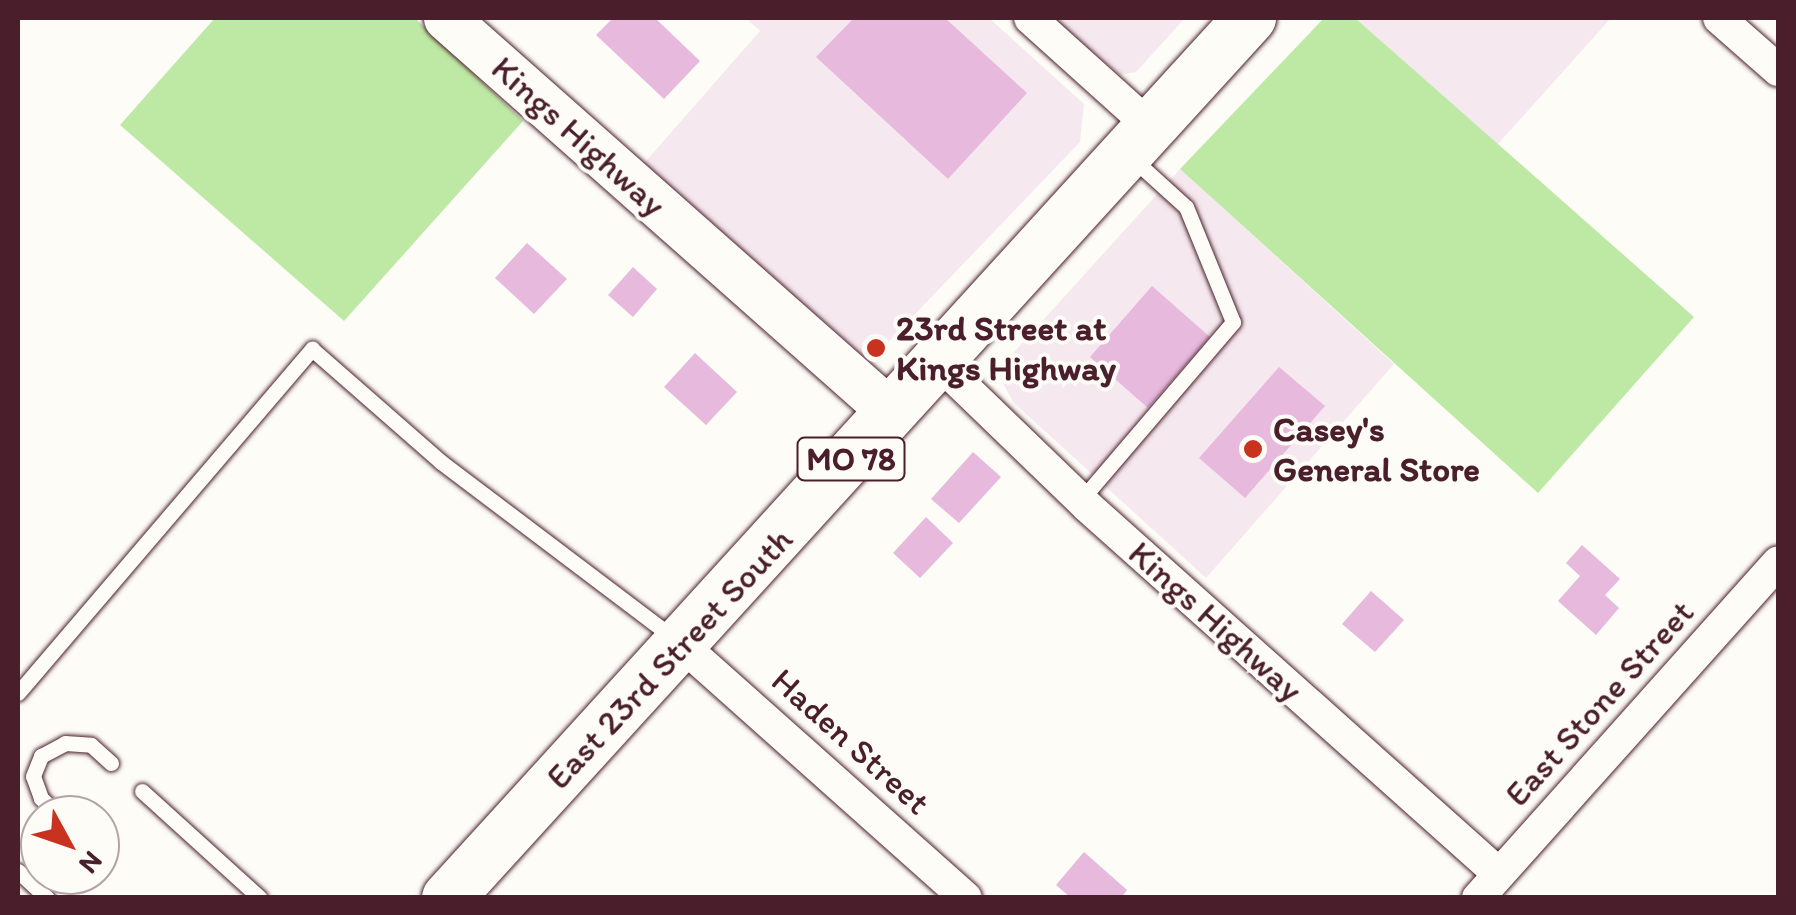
<!DOCTYPE html>
<style>
body{margin:0}
#map{position:relative;width:1796px;height:915px;overflow:hidden;background:#fdfcf7;font-family:Itim,sans-serif}
div>[style]{position:absolute}
[style*='--x']{left:calc(var(--x)*1px);top:calc(var(--y)*1px);width:calc(var(--w)*1px);rotate:calc(var(--a)*1deg)}
.built>*{inset:0;background:#f6e8ef}
.green>*{inset:0;background:#bee9a5}
.building>*{inset:0;background:#e6b9dd}
.roads{filter:drop-shadow(0 0 2px #4a1f2b) drop-shadow(0 0 2px #4a1f2b)}
.lane>*{height:15px;margin:-7.5px;padding:0 7.5px;transform-origin:7.5px;border-radius:7.5px;background:#fdfcf7}
.street>*{height:32px;margin:-16px;padding:0 16px;transform-origin:16px;border-radius:16px;background:#fdfcf7}
.secondary>*{height:45px;margin:-22.5px;padding:0 22.5px;transform-origin:22.5px;border-radius:22.5px;background:#fdfcf7}
.primary>*{height:52px;margin:-26px;padding:0 26px;transform-origin:26px;border-radius:26px;background:#fdfcf7}
.dots>*{width:28px;height:28px;translate:-50% -50%;box-sizing:border-box;border:5px solid #fdfcf7;border-radius:50%}
span{translate:-50% -50%;white-space:nowrap;text-align:center;line-height:1.15;-webkit-text-stroke:8px #fdfcf7;paint-order:stroke}
.shield-label span{padding:2px 8px;background:#fdfcf7;border:2px solid;border-radius:8px;-webkit-text-stroke-width:0}
.shield-label{font-size:32px;color:#4a1f2b;font-weight:700}
.street-label{font-size:35px;color:#4a1f2b}
.poi-label{font-size:35px;color:#4a1f2b;font-weight:700}
.left{translate:0 -50%;text-align:left}
.frame{position:absolute;inset:0;border:20px solid #4a1f2b;pointer-events:none}
.north{position:absolute;left:20px;top:795px;width:100px;height:100px;box-sizing:border-box;background:#fdfcf7;border:2px solid #b5a4a5;border-radius:50%;rotate:130deg;font-size:28px;font-weight:700;line-height:40px;text-align:center;color:#4a1f2b}
.north::after{content:'';display:block;margin:auto;width:35px;height:45px;background:#c8321e;clip-path:polygon(50% 0,100% 100%,50% 72%,0 100%)}
</style>
<div id="map">
<div class="built">
<div style="clip-path:polygon(746px 18px,989px 18px,1084px 104px,1080px 142px,872px 359px,850px 357px,640px 168px,760px 31px)"></div>
<div style="clip-path:polygon(1050px 18px,1185px 18px,1136px 72px,1120px 75px)"></div>
<div style="clip-path:polygon(1355px 18px,1611px 18px,1497px 145px)"></div>
<div style="clip-path:polygon(1180px 169px,1394px 364px,1206px 578px,1013px 402px,1001px 379px,1006px 361px)"></div>
</div>
<div class="green">
<div style="clip-path:polygon(215px 18px,415px 18px,523px 121px,344px 321px,120px 125px)"></div>
<div style="clip-path:polygon(1324px 18px,1355px 18px,1694px 317px,1538px 493px,1180px 169px)"></div>
</div>
<div class="building">
<div style="clip-path:polygon(613px 18px,655px 18px,700px 61px,664px 99px,596px 35px)"></div>
<div style="clip-path:polygon(854px 18px,945px 18px,1027px 93px,948px 179px,816px 57px)"></div>
<div style="clip-path:polygon(527px 243px,567px 279px,534px 314px,495px 278px)"></div>
<div style="clip-path:polygon(633px 267px,657px 289px,633px 317px,608px 295px)"></div>
<div style="clip-path:polygon(1152px 286px,1210px 337px,1148px 408px,1090px 357px)"></div>
<div style="clip-path:polygon(695px 353px,737px 392px,706px 425px,664px 387px)"></div>
<div style="clip-path:polygon(1279px 367px,1325px 406px,1245px 498px,1199px 458px)"></div>
<div style="clip-path:polygon(973px 452px,1001px 477px,959px 523px,931px 499px)"></div>
<div style="clip-path:polygon(926px 517px,953px 543px,920px 578px,893px 553px)"></div>
<div style="clip-path:polygon(1582px 545px,1620px 579px,1605px 595px,1619px 608px,1596px 635px,1558px 601px,1580px 576px,1566px 563px)"></div>
<div style="clip-path:polygon(1371px 591px,1404px 620px,1375px 652px,1342px 624px)"></div>
<div style="clip-path:polygon(1084px 852px,1127px 890px,1121px 898px,1071px 898px,1056px 885px)"></div>
</div>
<div class="roads">
<div class="lane">
<div style="--x:1081;--y:500;--w:234;--a:-49.5"></div>
<div style="--x:1233;--y:322;--w:124;--a:-112.2"></div>
<div style="--x:1186;--y:207;--w:72;--a:-137.8"></div>
<div style="--x:18;--y:693;--w:453;--a:-49.5"></div>
<div style="--x:312;--y:349;--w:171;--a:41.2"></div>
<div style="--x:441;--y:462;--w:293;--a:37.1"></div>
<div style="--x:142;--y:791;--w:159;--a:42.2"></div>
<div style="--x:59;--y:815;--w:25;--a:-137"></div>
<div style="--x:41;--y:798;--w:23;--a:-110"></div>
<div style="--x:33;--y:776;--w:22;--a:-68"></div>
<div style="--x:41;--y:756;--w:27;--a:-28"></div>
<div style="--x:65;--y:743;--w:26;--a:4"></div>
<div style="--x:91;--y:745;--w:27;--a:42"></div>
<div style="--x:18;--y:871;--w:40;--a:43"></div>
</div>
<div class="street">
<div style="--x:1030;--y:18;--w:163;--a:42"></div>
<div style="--x:1719;--y:18;--w:79;--a:41.4"></div>
<div style="--x:938;--y:362;--w:207;--a:44"></div>
<div style="--x:1087;--y:506;--w:552;--a:41.77"></div>
<div style="--x:682;--y:645;--w:380;--a:41.7"></div>
<div style="--x:1478;--y:898;--w:450;--a:-48.2"></div>
</div>
<div class="secondary">
<div style="--x:446;--y:18;--w:596;--a:41.53"></div>
</div>
<div class="primary">
<div style="--x:448;--y:898;--w:1191;--a:-47.66"></div>
</div>
</div>
<div class="dots">
<div style="left:876px;top:348px;background:#c8321e"></div>
<div style="left:1253px;top:449px;background:#c8321e"></div>
</div>
<div class="shield-label">
<span style="left:851px;top:459px">MO 78</span>
</div>
<div class="street-label">
<span style="left:579px;top:136px;rotate:42deg">Kings Highway</span>
<span style="left:1216px;top:621px;rotate:42deg">Kings Highway</span>
<span style="left:669px;top:658px;rotate:-47deg">East 23rd Street South</span>
<span style="left:1599px;top:703px;rotate:-48deg">East Stone Street</span>
<span style="left:851px;top:741px;rotate:42deg">Haden Street</span>
</div>
<div class="poi-label">
<span class="left" style="left:896px;top:348px">23rd Street at<br>Kings Highway</span>
<span class="left" style="left:1273px;top:449px">Casey's<br>General Store</span>
</div>
<div class="frame"></div>
<div class="north">N</div>
</div>
